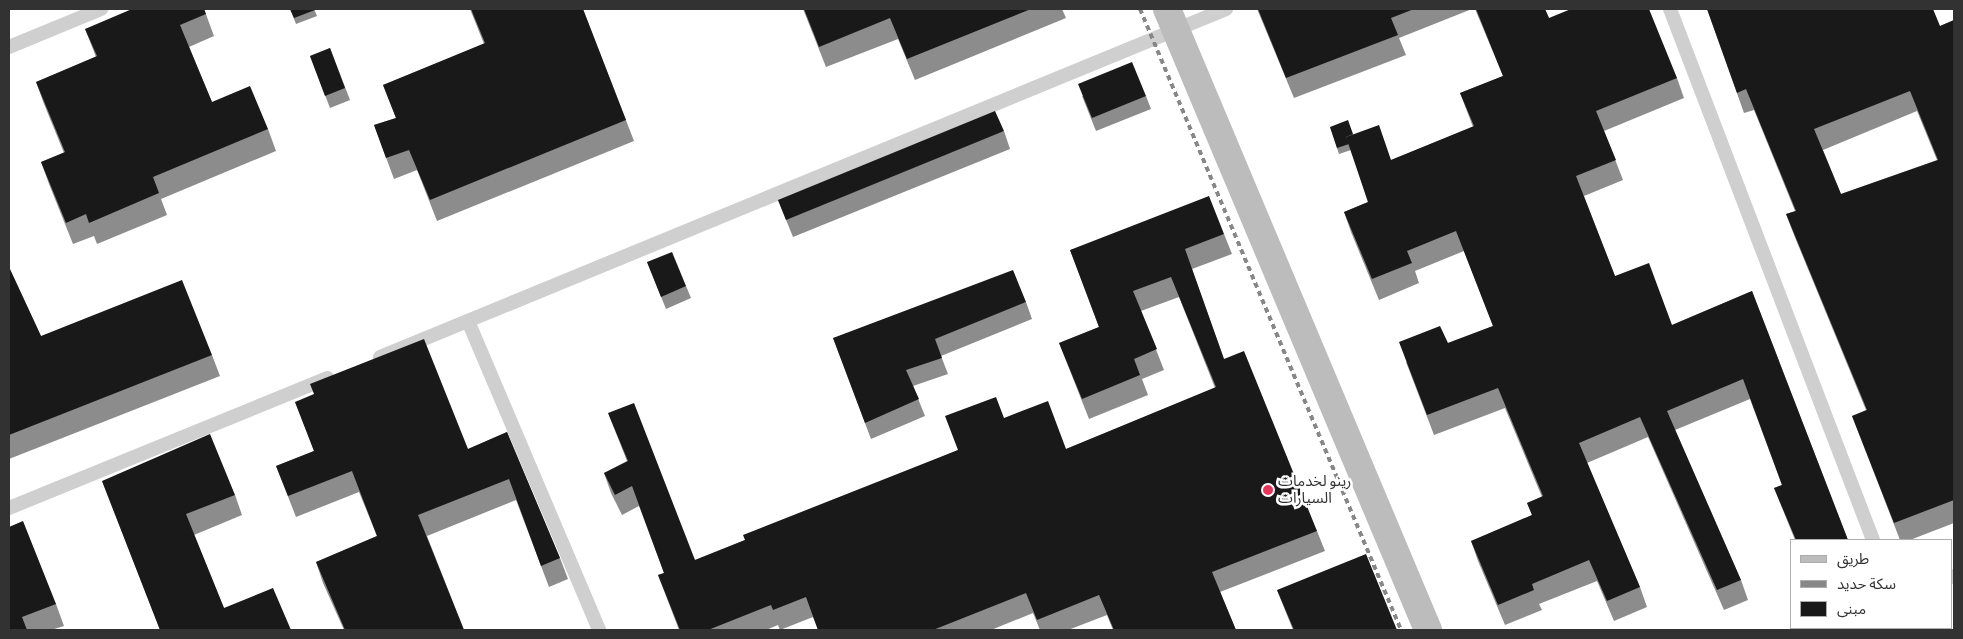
<!DOCTYPE html>
<meta charset="utf-8">
<style>
body{margin:0}
#map{position:relative;width:1963px;height:639px;overflow:hidden;background:#fff;font-family:"Source Sans 3","Noto Sans Arabic",sans-serif}
div>[style]{position:absolute}
[style*='--x']{left:calc(var(--x)*1px);top:calc(var(--y)*1px);width:calc(var(--w)*1px);rotate:calc(var(--a)*1deg)}
.lane>*{height:14px;margin:-7px;padding:0 7px;transform-origin:7px;border-radius:7px;background:#cfcfcf}
.secondary>*{height:28px;margin:-14px;padding:0 14px;transform-origin:14px;border-radius:14px;background:#bcbcbc}
.rail>*{height:4px;margin-top:-2px;transform-origin:0;background:repeating-linear-gradient(90deg,#878787 0 5px,transparent 0 9px)}
.wall>*{inset:0;background:#8c8c8c}
.building>*{inset:0;background:#191919}
.dots>*{width:14px;height:14px;translate:-50% -50%;box-sizing:border-box;border:2px solid #fff;border-radius:50%}
span{translate:-50% -50%;white-space:nowrap;text-align:center;line-height:1.15;-webkit-text-stroke:5px #fff;paint-order:stroke}
.poi-label{font-size:15px;color:#323232}
.left{translate:0 -50%;text-align:left}
.frame{position:absolute;inset:0;border:10px solid #323232;pointer-events:none}
.legend{position:absolute;left:1790px;top:539px;width:162px;height:90px;box-sizing:border-box;background:#fff;border:1px solid #adadad;margin:0;padding:6px 9px;list-style:none;font-size:15px;color:#323232}
.legend li{display:flex;align-items:center;gap:10px;height:25px}
.legend b{width:25px;border:1px solid #adadad}
</style>
<div id="map">
<div class="lane">
<div style="--x:1670;--y:9;--w:568;--a:69.08"></div>
<div style="--x:9;--y:47;--w:100;--a:-22.4"></div>
<div style="--x:468;--y:321;--w:336;--a:67"></div>
<div style="--x:380;--y:357;--w:915;--a:-22.36"></div>
<div style="--x:9;--y:508;--w:344;--a:-22.2"></div>
<div style="--x:1952;--y:577;--w:2;--a:-27"></div>
<div style="--x:1829;--y:630;--w:5;--a:-22"></div>
</div>
<div class="secondary">
<div style="--x:1167;--y:9;--w:674;--a:67.2"></div>
</div>
<div class="rail">
<div style="--x:1140;--y:9;--w:674;--a:67.2"></div>
</div>
<div class="wall">
<div style="clip-path:polygon(204px 9px,214px 36px,189px 47px,212px 102px,268px 129px,276px 151px,161px 199px,167px 215px,97px 244px,94px 236px,73px 244px,49px 184px,41px 162px,64px 153px,44px 104px,36px 82px,96px 57px,85px 29px)"></div>
<div style="clip-path:polygon(290px 9px,314px 9px,317px 16px,296px 24px)"></div>
<div style="clip-path:polygon(470px 9px,583px 9px,634px 141px,437px 221px,417px 170px,394px 179px,374px 125px,396px 118px,383px 85px,484px 44px)"></div>
<div style="clip-path:polygon(803px 9px,1062px 9px,1066px 18px,915px 80px,898px 39px,826px 67px)"></div>
<div style="clip-path:polygon(1257px 9px,1472px 9px,1399px 38px,1406px 55px,1294px 98px)"></div>
<div style="clip-path:polygon(1475px 9px,1545px 9px,1549px 18px,1677px 78px,1684px 98px,1604px 131px,1623px 180px,1584px 196px,1615px 276px,1672px 325px,1752px 291px,1848px 540px,1795px 540px,1774px 488px,1782px 485px,1750px 399px,1675px 430px,1741px 580px,1748px 600px,1724px 610px,1648px 437px,1587px 463px,1640px 587px,1647px 607px,1614px 621px,1597px 581px,1539px 604px,1542px 610px,1505px 625px,1478px 561px,1471px 541px,1532px 515px,1527px 503px,1542px 497px,1505px 408px,1434px 435px,1406px 362px,1448px 343px,1493px 326px,1464px 251px,1415px 271px,1419px 283px,1379px 300px,1351px 232px,1344px 212px,1368px 202px,1351px 150px,1339px 154px,1330px 127px,1353px 134px,1391px 160px,1473px 127px,1460px 93px,1503px 76px)"></div>
<div style="clip-path:polygon(evenodd,1707px 9px,1940px 26px,1954px 20px,1954px 523px,1910px 540px,1900px 540px,1852px 416px,1866px 410px,1794px 235px,1786px 214px,1795px 211px,1754px 110px,1744px 113px,1707px 9px,1917px 111px,1937px 160px,1841px 194px,1823px 150px,1917px 111px)"></div>
<div style="clip-path:polygon(330px 48px,350px 100px,330px 108px,310px 56px)"></div>
<div style="clip-path:polygon(1082px 96px,1146px 96px,1151px 109px,1096px 131px)"></div>
<div style="clip-path:polygon(1004px 131px,1010px 149px,793px 237px,778px 200px)"></div>
<div style="clip-path:polygon(1224px 234px,1232px 254px,1192px 269px,1224px 359px,1317px 531px,1325px 551px,1220px 592px,1236px 630px,1113px 630px,1107px 615px,1068px 630px,1040px 630px,1033px 613px,991px 630px,818px 630px,813px 617px,780px 630px,778px 625px,766px 630px,679px 630px,658px 575px,664px 573px,639px 506px,622px 515px,611px 493px,604px 473px,627px 461px,608px 413px,695px 560px,745px 540px,958px 450px,1004px 418px,1066px 449px,1215px 388px,1179px 297px,1141px 311px,1164px 370px,1142px 379px,1148px 395px,1089px 419px,1059px 343px,1099px 327px,1070px 250px)"></div>
<div style="clip-path:polygon(647px 262px,686px 286px,691px 298px,666px 309px)"></div>
<div style="clip-path:polygon(9px 267px,41px 336px,212px 355px,220px 376px,9px 459px)"></div>
<div style="clip-path:polygon(1026px 302px,1032px 319px,941px 356px,948px 374px,913px 386px,925px 416px,871px 439px,833px 338px)"></div>
<div style="clip-path:polygon(295px 402px,468px 449px,507px 432px,560px 558px,568px 579px,549px 587px,516px 500px,427px 536px,464px 630px,344px 630px,323px 583px,316px 562px,377px 536px,359px 492px,296px 517px,276px 466px,314px 451px)"></div>
<div style="clip-path:polygon(102px 481px,235px 495px,242px 515px,194px 535px,224px 608px,291px 630px,160px 630px)"></div>
<div style="clip-path:polygon(9px 527px,56px 604px,64px 626px,51px 630px,9px 630px)"></div>
<div style="clip-path:polygon(1277px 590px,1397px 630px,1293px 630px)"></div>
</div>
<div class="building">
<div style="clip-path:polygon(132px 9px,204px 9px,206px 14px,180px 25px,212px 102px,250px 86px,268px 129px,153px 177px,159px 193px,89px 223px,86px 214px,66px 223px,41px 162px,65px 152px,36px 82px,97px 56px,85px 29px)"></div>
<div style="clip-path:polygon(290px 9px,314px 9px,315px 10px,294px 18px)"></div>
<div style="clip-path:polygon(471px 9px,583px 9px,626px 120px,430px 200px,409px 150px,386px 158px,374px 125px,396px 118px,383px 85px,485px 43px)"></div>
<div style="clip-path:polygon(804px 9px,1031px 9px,907px 59px,890px 18px,819px 47px)"></div>
<div style="clip-path:polygon(1258px 9px,1414px 9px,1391px 18px,1398px 35px,1286px 78px)"></div>
<div style="clip-path:polygon(1476px 9px,1545px 9px,1549px 18px,1571px 9px,1649px 9px,1677px 78px,1596px 111px,1616px 160px,1576px 176px,1615px 276px,1649px 263px,1672px 325px,1752px 291px,1848px 540px,1796px 540px,1774px 488px,1782px 485px,1743px 379px,1667px 411px,1741px 580px,1717px 590px,1640px 417px,1579px 443px,1640px 587px,1607px 601px,1589px 560px,1532px 584px,1534px 590px,1498px 605px,1471px 541px,1532px 515px,1527px 503px,1543px 496px,1498px 388px,1427px 415px,1399px 342px,1440px 326px,1448px 343px,1493px 326px,1456px 231px,1407px 251px,1412px 263px,1372px 279px,1344px 212px,1368px 202px,1346px 137px,1379px 125px,1391px 160px,1474px 126px,1460px 93px,1503px 76px)"></div>
<div style="clip-path:polygon(evenodd,1707px 9px,1933px 9px,1940px 26px,1954px 20px,1954px 500px,1894px 523px,1852px 416px,1867px 410px,1786px 214px,1796px 211px,1746px 89px,1737px 93px,1707px 9px,1910px 91px,1938px 160px,1841px 194px,1814px 129px,1910px 91px)"></div>
<div style="clip-path:polygon(330px 48px,345px 88px,325px 96px,310px 56px)"></div>
<div style="clip-path:polygon(1132px 62px,1146px 96px,1092px 118px,1078px 84px)"></div>
<div style="clip-path:polygon(995px 111px,1004px 131px,786px 220px,778px 200px)"></div>
<div style="clip-path:polygon(1348px 120px,1353px 134px,1346px 137px,1349px 144px,1337px 148px,1330px 127px)"></div>
<div style="clip-path:polygon(1209px 196px,1224px 234px,1185px 249px,1224px 359px,1244px 351px,1317px 531px,1212px 572px,1236px 630px,1114px 630px,1099px 595px,1037px 620px,1026px 593px,933px 630px,818px 630px,806px 597px,773px 610px,771px 605px,708px 630px,680px 630px,658px 575px,664px 573px,632px 486px,615px 495px,604px 473px,628px 461px,608px 413px,634px 403px,695px 560px,745px 540px,743px 535px,958px 450px,945px 416px,996px 397px,1004px 418px,1048px 401px,1066px 449px,1216px 387px,1171px 277px,1133px 291px,1157px 349px,1134px 359px,1140px 375px,1082px 399px,1059px 343px,1099px 327px,1070px 250px)"></div>
<div style="clip-path:polygon(672px 252px,686px 286px,661px 297px,647px 262px)"></div>
<div style="clip-path:polygon(9px 267px,41px 336px,182px 280px,212px 355px,9px 435px)"></div>
<div style="clip-path:polygon(1013px 270px,1026px 302px,935px 339px,942px 358px,906px 370px,919px 399px,865px 423px,833px 338px)"></div>
<div style="clip-path:polygon(424px 339px,468px 449px,507px 432px,560px 558px,541px 566px,509px 479px,418px 515px,464px 630px,345px 630px,316px 562px,377px 536px,352px 471px,288px 496px,276px 466px,314px 451px,295px 402px,314px 394px,310px 384px)"></div>
<div style="clip-path:polygon(210px 434px,235px 495px,186px 514px,224px 608px,273px 588px,291px 630px,160px 630px,102px 481px)"></div>
<div style="clip-path:polygon(23px 521px,56px 604px,22px 617px,27px 630px,9px 630px,9px 527px)"></div>
<div style="clip-path:polygon(1366px 554px,1397px 630px,1294px 630px,1277px 590px)"></div>
</div>
<div class="dots">
<div style="left:1268px;top:490px;background:#e9345a"></div>
</div>
<div class="poi-label">
<span class="left" style="left:1278px;top:490px">رينو لخدمات<br>السيارات</span>
</div>
<div class="frame"></div>
<ul class="legend">
<li><b style="height:6px;background:#bcbcbc"></b>طريق</li>
<li><b style="height:6px;background:#878787"></b>سكة حديد</li>
<li><b style="height:14px;background:#191919"></b>مبنى</li>
</ul>
</div>
